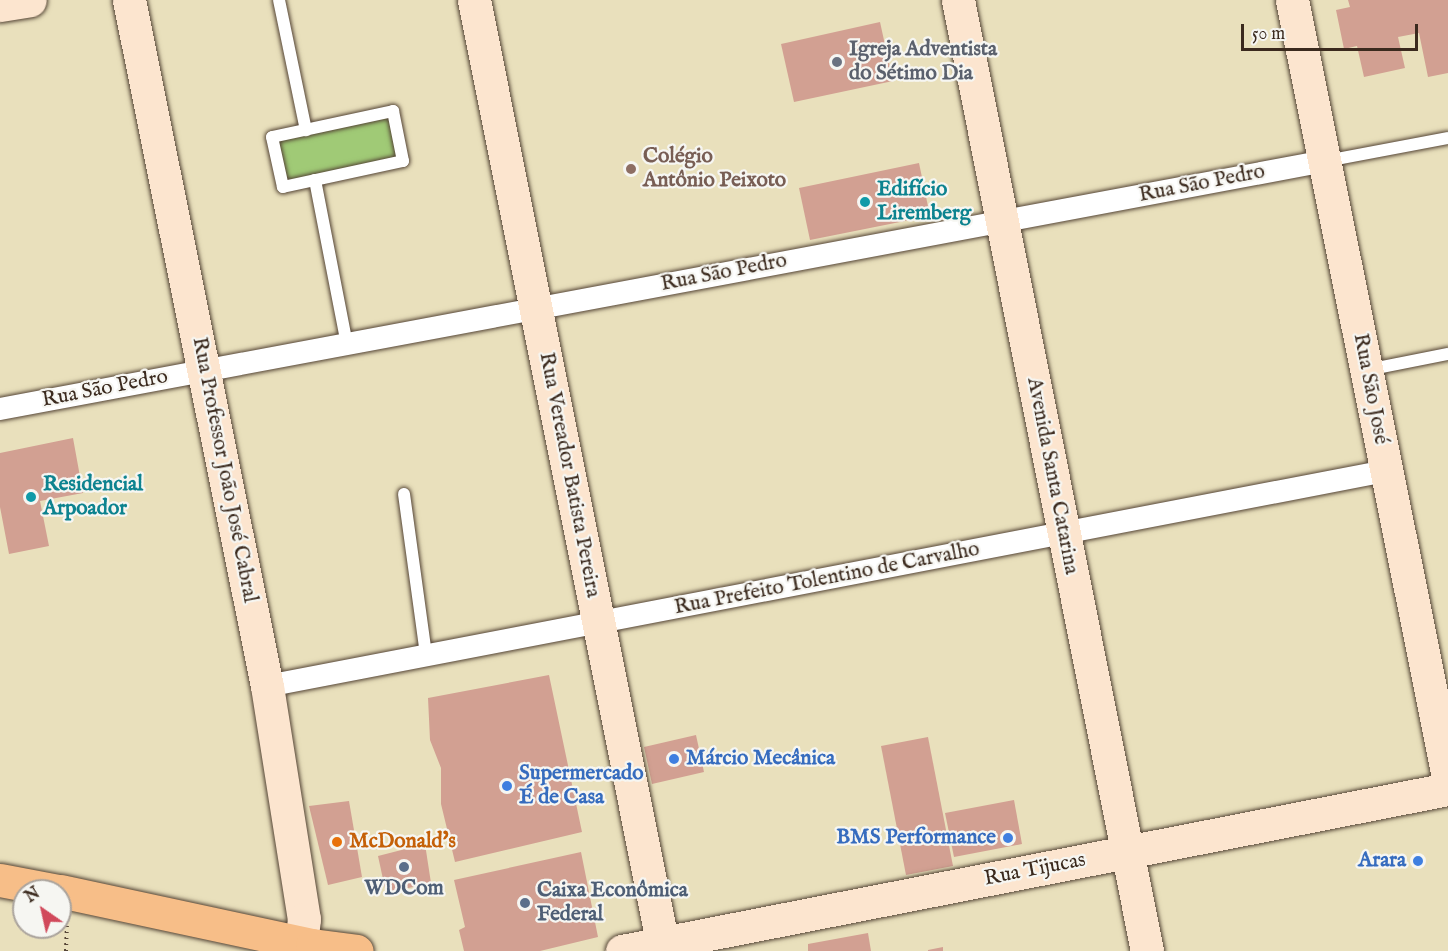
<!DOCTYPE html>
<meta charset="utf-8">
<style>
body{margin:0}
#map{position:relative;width:1448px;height:951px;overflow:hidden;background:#e9e0bc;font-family:"IM FELL English",serif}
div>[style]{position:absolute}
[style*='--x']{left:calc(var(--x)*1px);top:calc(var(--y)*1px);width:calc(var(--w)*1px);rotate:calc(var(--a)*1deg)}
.green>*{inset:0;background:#a0ca76}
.building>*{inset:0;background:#d2a092}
.path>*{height:4px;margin-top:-2px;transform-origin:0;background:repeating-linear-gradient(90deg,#554536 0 1.5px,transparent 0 6px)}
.roads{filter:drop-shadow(0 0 2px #554536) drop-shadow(0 0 2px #554536)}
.lane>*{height:12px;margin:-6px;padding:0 6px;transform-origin:6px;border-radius:6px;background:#fff}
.street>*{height:22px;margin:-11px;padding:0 11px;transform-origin:11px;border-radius:11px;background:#fff}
.secondary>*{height:33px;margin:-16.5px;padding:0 16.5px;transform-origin:16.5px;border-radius:16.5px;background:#fce5cf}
.primary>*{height:33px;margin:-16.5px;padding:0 16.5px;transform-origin:16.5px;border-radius:16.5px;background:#f7be88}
.dots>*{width:16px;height:16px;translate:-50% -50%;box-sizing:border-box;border:3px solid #f6f6f2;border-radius:50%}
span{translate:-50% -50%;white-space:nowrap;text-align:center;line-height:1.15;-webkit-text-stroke:4.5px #f6f6f2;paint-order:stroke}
.worship-label{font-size:21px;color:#5b616d;font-weight:700}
.left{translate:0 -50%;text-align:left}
.education-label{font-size:21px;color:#785e54;font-weight:700}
.street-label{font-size:21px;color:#3b2a1e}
.culture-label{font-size:21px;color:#0d838f;font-weight:700}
.shop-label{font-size:21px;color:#366cbe;font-weight:700}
.right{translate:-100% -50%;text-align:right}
.food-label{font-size:21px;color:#c56008;font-weight:700}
.service-label{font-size:21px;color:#4e5e75;font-weight:700}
.north{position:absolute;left:12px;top:879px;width:60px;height:60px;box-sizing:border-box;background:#f6f6f2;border:2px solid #aba49d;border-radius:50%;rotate:326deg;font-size:16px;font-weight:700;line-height:24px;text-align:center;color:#3b2a1e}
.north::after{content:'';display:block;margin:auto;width:21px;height:27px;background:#d1495b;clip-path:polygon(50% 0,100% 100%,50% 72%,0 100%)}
.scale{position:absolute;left:1241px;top:24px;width:177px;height:27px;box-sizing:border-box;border:3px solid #3b2a1e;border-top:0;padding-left:8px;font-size:18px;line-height:21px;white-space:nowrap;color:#3b2a1e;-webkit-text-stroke:4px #f6f6f2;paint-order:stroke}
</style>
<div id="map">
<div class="green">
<div style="clip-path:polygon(388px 117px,397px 157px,287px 181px,278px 141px)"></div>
</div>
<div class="building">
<div style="clip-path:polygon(1348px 0,1448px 0,1448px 73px,1428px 77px,1419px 33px,1398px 37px,1405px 68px,1364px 77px,1357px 46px,1344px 49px,1336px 10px,1350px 7px)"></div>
<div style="clip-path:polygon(880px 22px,893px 81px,794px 102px,781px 44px)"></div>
<div style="clip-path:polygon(919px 163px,930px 216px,810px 240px,799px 188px)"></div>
<div style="clip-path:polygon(73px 438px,83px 493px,40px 501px,49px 546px,9px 554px,0 507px,0 453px)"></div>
<div style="clip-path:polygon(549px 675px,582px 832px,455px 862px,441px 804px,441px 768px,430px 740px,428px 698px)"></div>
<div style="clip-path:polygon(696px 735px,704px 772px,652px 784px,644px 747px)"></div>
<div style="clip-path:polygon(928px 737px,953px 866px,906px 875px,881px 746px)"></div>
<div style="clip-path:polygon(1014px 800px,1022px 844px,954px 857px,945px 813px)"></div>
<div style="clip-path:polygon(349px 801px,362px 877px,328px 885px,309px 806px)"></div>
<div style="clip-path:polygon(425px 844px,431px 883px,386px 893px,378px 856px)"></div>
<div style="clip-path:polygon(581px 852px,598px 937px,540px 951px,464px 951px,459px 930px,465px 927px,454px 880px)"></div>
<div style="clip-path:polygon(868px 933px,871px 951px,808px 951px,808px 944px)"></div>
<div style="clip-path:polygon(943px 947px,943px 951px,928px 951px,928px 950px)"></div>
</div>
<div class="path">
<div style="--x:66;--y:951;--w:32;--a:-88"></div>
</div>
<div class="roads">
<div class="lane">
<div style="--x:279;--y:0;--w:133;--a:78.3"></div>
<div style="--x:393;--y:111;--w:51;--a:78.7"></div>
<div style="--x:403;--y:161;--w:123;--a:167.8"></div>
<div style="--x:283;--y:187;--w:51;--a:-102.4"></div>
<div style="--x:272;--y:137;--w:124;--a:-12.1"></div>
<div style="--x:1326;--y:161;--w:124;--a:-10.7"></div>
<div style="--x:315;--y:180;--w:167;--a:79"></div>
<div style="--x:1367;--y:370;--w:83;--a:-11.2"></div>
<div style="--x:404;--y:494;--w:162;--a:82.2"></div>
</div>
<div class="street">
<div style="--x:0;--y:409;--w:1348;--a:-10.6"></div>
<div style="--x:267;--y:686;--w:1139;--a:-10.88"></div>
</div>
<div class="secondary">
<div style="--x:129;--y:0;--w:700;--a:78.63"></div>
<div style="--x:267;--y:686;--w:236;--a:81"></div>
<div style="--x:304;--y:919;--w:23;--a:97"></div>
<div style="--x:474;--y:0;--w:970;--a:78.7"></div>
<div style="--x:958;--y:0;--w:970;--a:78.76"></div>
<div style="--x:1292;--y:0;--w:793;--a:78.65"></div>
<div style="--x:0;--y:5;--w:30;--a:-9"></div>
<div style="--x:622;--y:951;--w:842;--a:-11.1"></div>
</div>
<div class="primary">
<div style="--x:0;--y:880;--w:59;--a:10.7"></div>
<div style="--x:60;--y:891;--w:258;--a:12.1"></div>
<div style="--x:312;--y:945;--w:45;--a:7.6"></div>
</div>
</div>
<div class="dots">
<div style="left:837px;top:62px;background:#6b7280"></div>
<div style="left:631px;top:169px;background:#8d6e63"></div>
<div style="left:865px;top:202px;background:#0f9aa8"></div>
<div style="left:31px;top:497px;background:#0f9aa8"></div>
<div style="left:674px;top:759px;background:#3f7fe0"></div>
<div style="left:507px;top:786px;background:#3f7fe0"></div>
<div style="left:1008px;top:838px;background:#3f7fe0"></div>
<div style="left:337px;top:842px;background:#e8710a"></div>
<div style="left:1418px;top:861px;background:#3f7fe0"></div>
<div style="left:404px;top:867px;background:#5c6f8a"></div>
<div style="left:525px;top:903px;background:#5c6f8a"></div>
</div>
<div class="worship-label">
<span class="left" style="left:849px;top:62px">Igreja Adventista<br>do Sétimo Dia</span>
</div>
<div class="education-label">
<span class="left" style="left:643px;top:169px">Colégio<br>Antônio Peixoto</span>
</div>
<div class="street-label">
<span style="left:1202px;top:184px;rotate:-11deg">Rua São Pedro</span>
<span style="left:724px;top:273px;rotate:-11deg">Rua São Pedro</span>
<span style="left:105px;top:389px;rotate:-11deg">Rua São Pedro</span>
<span style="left:1370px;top:389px;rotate:79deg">Rua São José</span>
<span style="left:224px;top:470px;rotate:79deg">Rua Professor João José Cabral</span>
<span style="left:569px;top:475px;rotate:79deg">Rua Vereador Batista Pereira</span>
<span style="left:1052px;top:476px;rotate:79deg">Avenida Santa Catarina</span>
<span style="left:827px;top:579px;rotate:-11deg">Rua Prefeito Tolentino de Carvalho</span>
<span style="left:1035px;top:870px;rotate:-11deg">Rua Tijucas</span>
</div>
<div class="culture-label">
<span class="left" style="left:877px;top:202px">Edifício<br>Liremberg</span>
<span class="left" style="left:43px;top:497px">Residencial<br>Arpoador</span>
</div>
<div class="shop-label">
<span class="left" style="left:686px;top:759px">Márcio Mecânica</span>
<span class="left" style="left:519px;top:786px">Supermercado<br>É de Casa</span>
<span class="right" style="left:996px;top:838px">BMS Performance</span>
<span class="right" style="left:1406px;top:861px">Arara</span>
</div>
<div class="food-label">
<span class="left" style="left:349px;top:842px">McDonald's</span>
</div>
<div class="service-label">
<span style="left:404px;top:889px">WDCom</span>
<span class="left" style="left:537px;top:903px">Caixa Econômica<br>Federal</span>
</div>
<div class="north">N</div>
<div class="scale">50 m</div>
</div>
